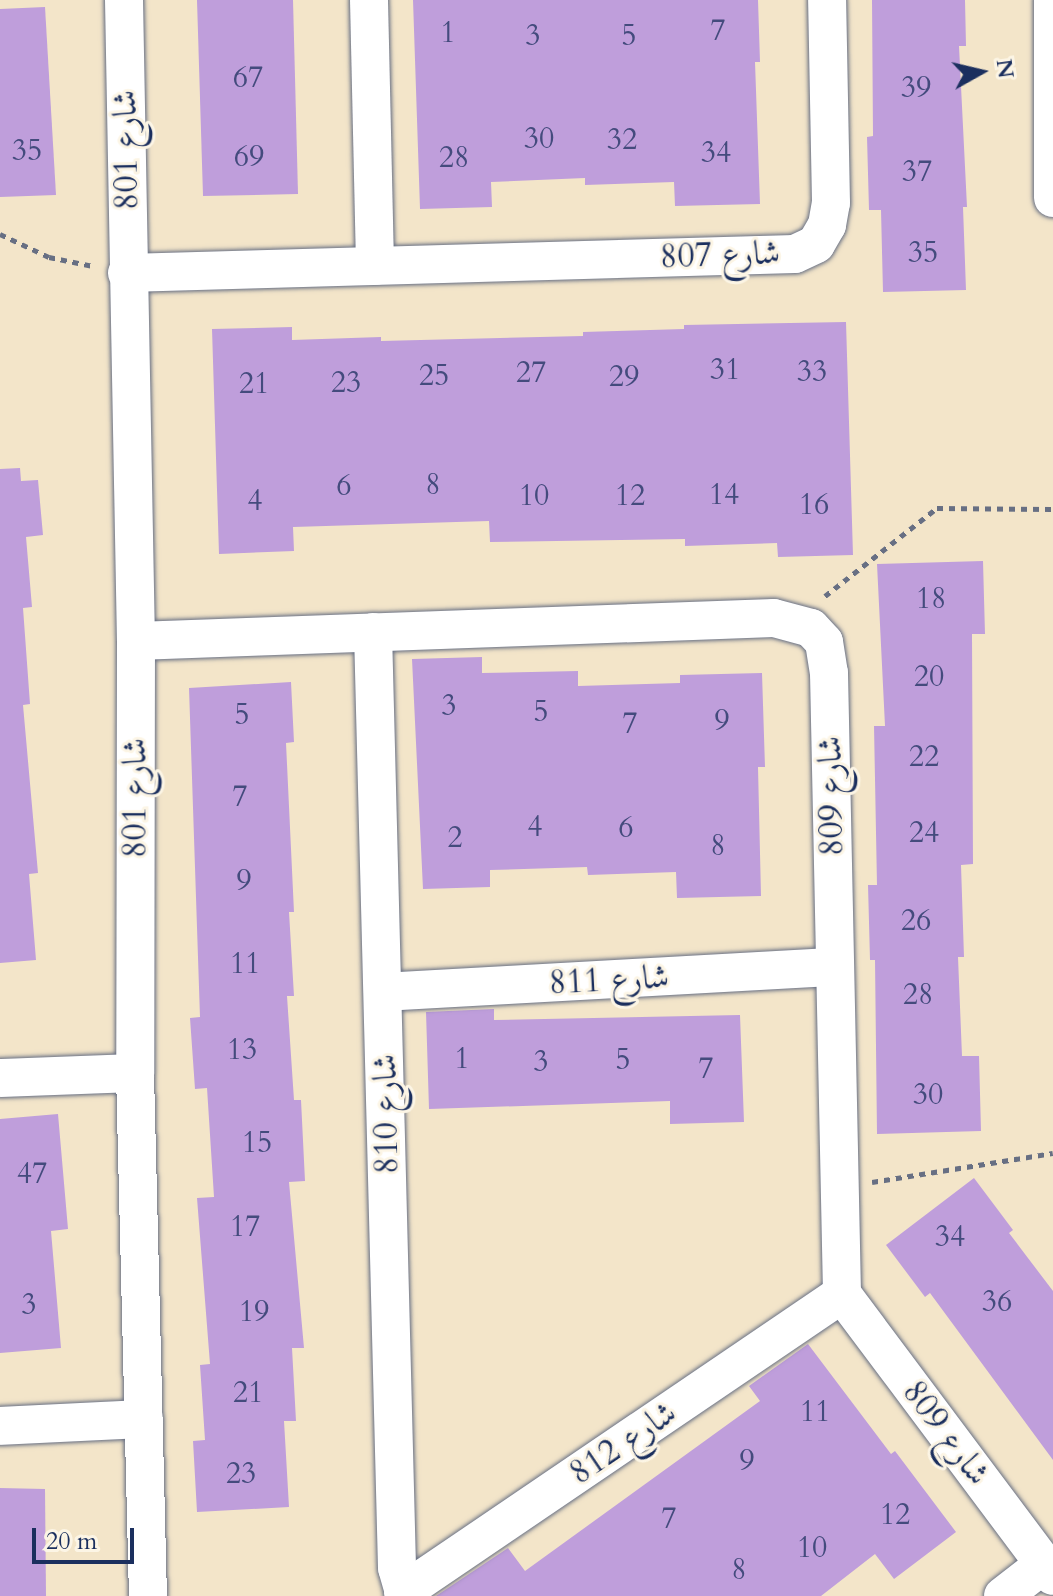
<!DOCTYPE html>
<meta charset="utf-8">
<style>
body{margin:0}
#map{position:relative;width:1053px;height:1596px;overflow:hidden;background:#f3e5c9;font-family:Cardo,Amiri,serif}
div>[style]{position:absolute}
[style*='--x']{left:calc(var(--x)*1px);top:calc(var(--y)*1px);width:calc(var(--w)*1px);rotate:calc(var(--a)*1deg)}
.building>*{inset:0;background:#bf9edb}
.path>*{height:5px;margin-top:-2.5px;transform-origin:0;background:repeating-linear-gradient(90deg,#676f83 0 6px,transparent 0 12px)}
.roads{filter:drop-shadow(0 0 2px #676f83) drop-shadow(0 0 2px #676f83)}
.street>*{height:38px;margin:-19px;padding:0 19px;transform-origin:19px;border-radius:19px;background:#fff}
span{translate:-50% -50%;white-space:nowrap;text-align:center;line-height:1.15;-webkit-text-stroke:6px #fcf5e5;paint-order:stroke}
.number-label{font-size:30px;color:#444b7d}
.number-label span{-webkit-text-stroke-width:0}
.street-label{font-size:34px;color:#1b2f5e}
.north{position:absolute;left:941px;top:32px;width:80px;height:80px;-webkit-text-stroke:6px #fcf5e5;paint-order:stroke;rotate:82deg;font-size:22px;font-weight:700;line-height:32px;text-align:center;color:#1b2f5e}
.north::after{content:'';display:block;margin:auto;width:28px;height:36px;background:#1b2f5e;clip-path:polygon(50% 0,100% 100%,50% 72%,0 100%)}
.scale{position:absolute;left:32px;top:1528px;width:102px;height:36px;box-sizing:border-box;border:4px solid #1b2f5e;border-top:0;padding-left:10px;font-size:24px;line-height:28px;white-space:nowrap;color:#1b2f5e;-webkit-text-stroke:6px #fcf5e5;paint-order:stroke}
</style>
<div id="map">
<div class="building">
<div style="clip-path:polygon(197px 0,293px 0,298px 194px,203px 196px)"></div>
<div style="clip-path:polygon(413px 0,758px 0,760px 62px,755px 62px,760px 204px,675px 206px,674px 182px,585px 185px,585px 178px,491px 182px,492px 207px,420px 209px)"></div>
<div style="clip-path:polygon(872px 0,965px 0,966px 46px,959px 46px,967px 207px,963px 207px,966px 290px,883px 292px,881px 210px,869px 210px,867px 137px,873px 136px)"></div>
<div style="clip-path:polygon(45px 7px,56px 195px,0 197px,0 9px)"></div>
<div style="clip-path:polygon(846px 322px,853px 555px,778px 557px,777px 543px,685px 546px,685px 539px,490px 542px,489px 521px,293px 527px,294px 551px,219px 554px,212px 329px,292px 327px,292px 340px,381px 337px,381px 341px,583px 336px,583px 332px,684px 329px,684px 325px)"></div>
<div style="clip-path:polygon(20px 468px,21px 481px,38px 480px,43px 535px,26px 537px,32px 607px,23px 608px,30px 704px,23px 705px,38px 873px,29px 874px,36px 960px,0 963px,0 469px)"></div>
<div style="clip-path:polygon(983px 561px,985px 634px,972px 634px,973px 864px,961px 865px,964px 957px,958px 957px,962px 1056px,979px 1056px,981px 1131px,877px 1134px,875px 960px,870px 960px,868px 885px,877px 885px,874px 726px,885px 726px,877px 564px)"></div>
<div style="clip-path:polygon(482px 657px,482px 673px,578px 671px,578px 686px,680px 683px,680px 675px,762px 673px,765px 767px,758px 767px,761px 896px,677px 898px,676px 872px,588px 875px,587px 867px,490px 870px,490px 887px,423px 889px,412px 659px)"></div>
<div style="clip-path:polygon(291px 682px,294px 742px,286px 743px,294px 912px,289px 912px,294px 996px,287px 996px,294px 1100px,301px 1100px,305px 1181px,289px 1182px,304px 1348px,292px 1348px,296px 1421px,284px 1421px,289px 1507px,197px 1512px,193px 1441px,205px 1440px,200px 1365px,210px 1364px,197px 1198px,214px 1197px,207px 1088px,195px 1089px,190px 1018px,200px 1017px,189px 688px)"></div>
<div style="clip-path:polygon(494px 1009px,494px 1020px,740px 1015px,744px 1122px,670px 1124px,670px 1101px,429px 1109px,426px 1012px)"></div>
<div style="clip-path:polygon(58px 1114px,68px 1229px,51px 1231px,61px 1348px,0 1353px,0 1119px)"></div>
<div style="clip-path:polygon(974px 1178px,1013px 1230px,1009px 1233px,1053px 1291px,1053px 1460px,930px 1293px,925px 1297px,886px 1245px)"></div>
<div style="clip-path:polygon(808px 1344px,891px 1454px,895px 1451px,956px 1532px,894px 1579px,875px 1554px,821px 1596px,436px 1596px,508px 1548px,525px 1571px,760px 1401px,749px 1386px)"></div>
<div style="clip-path:polygon(0 1488px,45px 1489px,46px 1596px,0 1596px)"></div>
</div>
<div class="path">
<div style="--x:0;--y:234;--w:54;--a:25.1"></div>
<div style="--x:49;--y:257;--w:45;--a:11.6"></div>
<div style="--x:825;--y:596;--w:142;--a:-38.2"></div>
<div style="--x:937;--y:508;--w:116;--a:0.5"></div>
<div style="--x:872;--y:1182;--w:183;--a:-9.1"></div>
</div>
<div class="roads">
<div class="street">
<div style="--x:124;--y:0;--w:641;--a:88.93"></div>
<div style="--x:136;--y:641;--w:432;--a:90.1"></div>
<div style="--x:135;--y:1073;--w:523;--a:88.58"></div>
<div style="--x:369;--y:0;--w:266;--a:88.7"></div>
<div style="--x:1053;--y:0;--w:198;--a:90"></div>
<div style="--x:127;--y:273;--w:668;--a:-1.63"></div>
<div style="--x:795;--y:254;--w:23;--a:-25"></div>
<div style="--x:816;--y:244;--w:22;--a:-60"></div>
<div style="--x:827;--y:225;--w:22;--a:-80"></div>
<div style="--x:831;--y:203;--w:203;--a:-91.1"></div>
<div style="--x:373;--y:632;--w:936;--a:88.53"></div>
<div style="--x:397;--y:1568;--w:29;--a:74"></div>
<div style="--x:136;--y:641;--w:638;--a:-2.06"></div>
<div style="--x:774;--y:618;--w:38;--a:15"></div>
<div style="--x:811;--y:628;--w:19;--a:47"></div>
<div style="--x:824;--y:642;--w:31;--a:81"></div>
<div style="--x:829;--y:673;--w:621;--a:88.8"></div>
<div style="--x:842;--y:1294;--w:352;--a:53.2"></div>
<div style="--x:383;--y:992;--w:452;--a:-3.2"></div>
<div style="--x:0;--y:1078;--w:135;--a:-2.1"></div>
<div style="--x:0;--y:1426;--w:144;--a:-2.8"></div>
<div style="--x:403;--y:1592;--w:531;--a:-34.17"></div>
<div style="--x:1003;--y:1596;--w:51;--a:-37.8"></div>
</div>
</div>
<div class="number-label">
<span style="left:718px;top:31px">7</span>
<span style="left:448px;top:33px">1</span>
<span style="left:533px;top:36px">3</span>
<span style="left:629px;top:36px">5</span>
<span style="left:248px;top:78px">67</span>
<span style="left:916px;top:88px">39</span>
<span style="left:539px;top:139px">30</span>
<span style="left:622px;top:140px">32</span>
<span style="left:27px;top:151px">35</span>
<span style="left:716px;top:153px">34</span>
<span style="left:249px;top:157px">69</span>
<span style="left:454px;top:158px">28</span>
<span style="left:917px;top:172px">37</span>
<span style="left:923px;top:253px">35</span>
<span style="left:725px;top:370px">31</span>
<span style="left:812px;top:372px">33</span>
<span style="left:531px;top:373px">27</span>
<span style="left:434px;top:376px">25</span>
<span style="left:624px;top:377px">29</span>
<span style="left:346px;top:383px">23</span>
<span style="left:254px;top:384px">21</span>
<span style="left:433px;top:485px">8</span>
<span style="left:344px;top:486px">6</span>
<span style="left:724px;top:495px">14</span>
<span style="left:534px;top:496px">10</span>
<span style="left:630px;top:496px">12</span>
<span style="left:255px;top:501px">4</span>
<span style="left:814px;top:505px">16</span>
<span style="left:931px;top:599px">18</span>
<span style="left:929px;top:677px">20</span>
<span style="left:449px;top:706px">3</span>
<span style="left:541px;top:712px">5</span>
<span style="left:242px;top:715px">5</span>
<span style="left:722px;top:721px">9</span>
<span style="left:630px;top:724px">7</span>
<span style="left:924px;top:757px">22</span>
<span style="left:240px;top:797px">7</span>
<span style="left:535px;top:827px">4</span>
<span style="left:626px;top:828px">6</span>
<span style="left:924px;top:833px">24</span>
<span style="left:455px;top:838px">2</span>
<span style="left:718px;top:846px">8</span>
<span style="left:244px;top:881px">9</span>
<span style="left:916px;top:921px">26</span>
<span style="left:245px;top:964px">11</span>
<span style="left:918px;top:995px">28</span>
<span style="left:242px;top:1050px">13</span>
<span style="left:462px;top:1059px">1</span>
<span style="left:623px;top:1060px">5</span>
<span style="left:541px;top:1062px">3</span>
<span style="left:706px;top:1069px">7</span>
<span style="left:928px;top:1095px">30</span>
<span style="left:257px;top:1143px">15</span>
<span style="left:32px;top:1174px">47</span>
<span style="left:245px;top:1227px">17</span>
<span style="left:950px;top:1237px">34</span>
<span style="left:997px;top:1302px">36</span>
<span style="left:29px;top:1305px">3</span>
<span style="left:254px;top:1312px">19</span>
<span style="left:248px;top:1393px">21</span>
<span style="left:815px;top:1412px">11</span>
<span style="left:747px;top:1461px">9</span>
<span style="left:241px;top:1474px">23</span>
<span style="left:895px;top:1515px">12</span>
<span style="left:669px;top:1519px">7</span>
<span style="left:812px;top:1548px">10</span>
<span style="left:739px;top:1570px">8</span>
</div>
<div class="street-label">
<span style="left:126px;top:150px;rotate:-91deg">شارع 801</span>
<span style="left:720px;top:255px;rotate:-2deg">شارع 807</span>
<span style="left:831px;top:796px;rotate:-91deg">شارع 809</span>
<span style="left:135px;top:798px;rotate:-90deg">شارع 801</span>
<span style="left:609px;top:980px;rotate:-3deg">شارع 811</span>
<span style="left:386px;top:1114px;rotate:-91deg">شارع 810</span>
<span style="left:946px;top:1433px;rotate:53deg">شارع 809</span>
<span style="left:623px;top:1443px;rotate:-34deg">شارع 812</span>
</div>
<div class="north">N</div>
<div class="scale">20 m</div>
</div>
